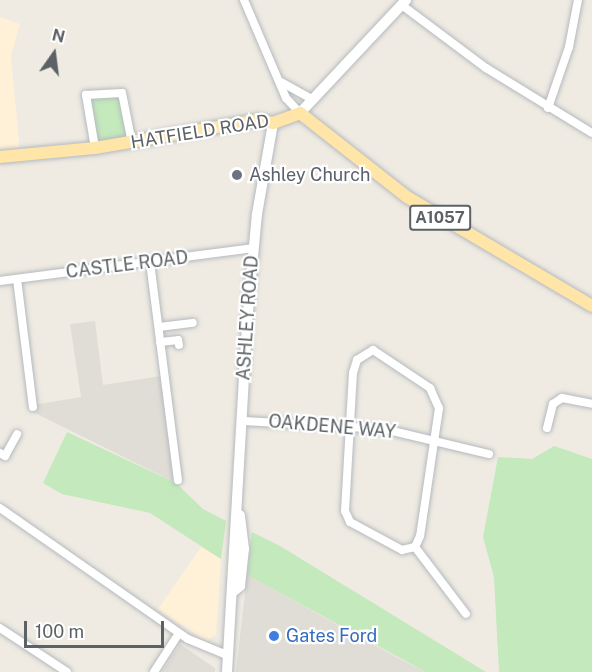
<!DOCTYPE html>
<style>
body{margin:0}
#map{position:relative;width:592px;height:672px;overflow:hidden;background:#efebe3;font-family:"Public Sans",sans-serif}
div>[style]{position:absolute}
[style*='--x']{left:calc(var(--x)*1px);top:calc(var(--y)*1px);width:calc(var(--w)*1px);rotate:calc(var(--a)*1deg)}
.commercial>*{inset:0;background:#fff0d8}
.industrial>*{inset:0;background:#e0ddd7}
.green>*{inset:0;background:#c3e9bc}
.roads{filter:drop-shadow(0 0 2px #b5babe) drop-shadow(0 0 2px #b5babe)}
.minor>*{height:8px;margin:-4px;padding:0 4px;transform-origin:4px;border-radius:4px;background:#fff}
.tertiary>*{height:10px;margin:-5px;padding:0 5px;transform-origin:5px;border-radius:5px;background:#fff}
.primary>*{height:12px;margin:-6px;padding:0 6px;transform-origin:6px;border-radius:6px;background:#ffe5a8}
.dots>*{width:16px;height:16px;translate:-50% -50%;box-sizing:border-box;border:3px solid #fff;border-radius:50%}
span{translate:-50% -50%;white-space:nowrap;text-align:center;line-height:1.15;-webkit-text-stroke:4.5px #fff;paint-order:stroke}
.shield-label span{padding:2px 4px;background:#fff;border:2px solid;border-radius:4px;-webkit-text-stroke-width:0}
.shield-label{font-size:16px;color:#5b6165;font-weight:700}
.street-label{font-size:18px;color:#5b6165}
.worship-label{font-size:18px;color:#5b616d}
.left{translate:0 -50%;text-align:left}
.shop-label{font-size:18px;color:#366cbe}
.north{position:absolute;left:24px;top:24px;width:60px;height:60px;-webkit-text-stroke:4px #fff;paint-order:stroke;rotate:14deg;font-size:16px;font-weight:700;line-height:24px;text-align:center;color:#5b6165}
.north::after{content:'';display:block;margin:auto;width:21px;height:27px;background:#5b6165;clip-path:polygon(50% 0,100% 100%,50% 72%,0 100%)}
.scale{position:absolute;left:24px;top:621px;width:140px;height:27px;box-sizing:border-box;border:3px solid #5b6165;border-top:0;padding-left:8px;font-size:18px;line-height:21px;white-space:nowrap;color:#5b6165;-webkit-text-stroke:4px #fff;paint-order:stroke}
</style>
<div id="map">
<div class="commercial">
<div style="clip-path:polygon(0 17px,20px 24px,11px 56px,20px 151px,0 152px)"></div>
<div style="clip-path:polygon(201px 547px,221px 559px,216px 635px,206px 641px,158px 609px)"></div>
</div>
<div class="industrial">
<div style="clip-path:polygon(95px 321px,103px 385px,161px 376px,176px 483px,33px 412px,33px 405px,81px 397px,70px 324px)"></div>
<div style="clip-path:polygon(247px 575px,398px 658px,426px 672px,236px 672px)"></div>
<div style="clip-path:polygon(180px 644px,215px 668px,215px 672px,162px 672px)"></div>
</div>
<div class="green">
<div style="clip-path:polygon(119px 93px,127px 140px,94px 145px,87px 96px)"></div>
<div style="clip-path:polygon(67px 432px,176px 483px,203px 509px,226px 521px,221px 559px,150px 513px,62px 494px,43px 483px)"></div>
<div style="clip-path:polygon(554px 446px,592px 459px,592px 672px,499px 672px,494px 577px,483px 537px,498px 457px,532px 459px)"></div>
<div style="clip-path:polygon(252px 532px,280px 546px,486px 672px,426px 672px,247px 575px)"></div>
</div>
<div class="roads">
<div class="minor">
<div style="--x:244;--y:0;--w:107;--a:66.8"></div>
<div style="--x:286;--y:98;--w:21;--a:47"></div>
<div style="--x:403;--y:6;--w:104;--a:36.8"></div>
<div style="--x:486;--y:68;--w:124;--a:31.5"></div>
<div style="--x:281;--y:82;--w:33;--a:29"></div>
<div style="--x:548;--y:108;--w:65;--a:-71"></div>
<div style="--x:569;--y:47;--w:48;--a:-79.2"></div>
<div style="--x:95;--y:148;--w:54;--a:-99.6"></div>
<div style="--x:86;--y:95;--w:36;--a:-3"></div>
<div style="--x:122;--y:93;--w:51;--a:78.7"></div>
<div style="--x:150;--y:262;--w:220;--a:82.7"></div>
<div style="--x:17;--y:279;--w:129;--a:82.9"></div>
<div style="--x:0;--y:281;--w:256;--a:-7.4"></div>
<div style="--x:159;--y:327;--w:34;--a:-7"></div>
<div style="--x:160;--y:342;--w:18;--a:-6"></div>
<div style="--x:178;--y:340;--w:5;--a:79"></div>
<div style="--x:373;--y:350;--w:69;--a:33.7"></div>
<div style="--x:430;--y:388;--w:22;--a:66"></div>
<div style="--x:439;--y:408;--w:129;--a:98.4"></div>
<div style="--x:420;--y:536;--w:12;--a:114"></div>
<div style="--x:415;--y:547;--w:13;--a:167"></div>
<div style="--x:402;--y:550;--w:59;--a:-151.7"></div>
<div style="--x:350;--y:522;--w:12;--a:-114"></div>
<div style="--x:345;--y:511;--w:138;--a:-86.7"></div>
<div style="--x:353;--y:373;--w:14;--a:-73"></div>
<div style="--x:357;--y:360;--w:19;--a:-32"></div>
<div style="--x:244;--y:421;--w:140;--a:3.3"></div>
<div style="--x:384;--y:429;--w:108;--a:13.4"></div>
<div style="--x:547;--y:428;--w:25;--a:-76"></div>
<div style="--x:553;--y:404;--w:11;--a:-34"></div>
<div style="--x:562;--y:398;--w:31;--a:11"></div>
<div style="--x:0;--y:453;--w:6;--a:31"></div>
<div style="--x:5;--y:456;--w:25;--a:-61"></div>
<div style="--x:0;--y:508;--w:229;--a:34.9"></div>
<div style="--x:188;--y:639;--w:42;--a:22.3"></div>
<div style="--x:415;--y:547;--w:84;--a:52.7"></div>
<div style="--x:0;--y:628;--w:80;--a:33.3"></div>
<div style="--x:154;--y:672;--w:46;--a:-57.3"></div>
</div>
<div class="tertiary">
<div style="--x:300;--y:113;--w:155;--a:-46.8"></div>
<div style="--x:234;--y:591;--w:8;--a:-40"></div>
<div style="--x:240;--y:586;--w:37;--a:-84"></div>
<div style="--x:244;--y:549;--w:34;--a:-97"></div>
<div style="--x:227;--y:672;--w:350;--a:-86.7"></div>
<div style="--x:247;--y:323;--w:109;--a:-84.8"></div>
<div style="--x:257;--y:214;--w:92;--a:-80"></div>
</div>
<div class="primary">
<div style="--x:0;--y:157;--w:95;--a:-5.4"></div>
<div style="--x:95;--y:148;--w:165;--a:-9.7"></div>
<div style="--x:258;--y:120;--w:15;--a:11"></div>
<div style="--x:273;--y:123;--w:29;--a:-20"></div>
<div style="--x:300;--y:113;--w:136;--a:38.1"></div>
<div style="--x:407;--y:197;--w:215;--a:30.5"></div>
</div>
</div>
<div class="dots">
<div style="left:237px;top:175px;background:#6b7280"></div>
<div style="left:274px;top:636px;background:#3f7fe0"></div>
</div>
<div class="shield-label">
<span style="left:440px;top:218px">A1057</span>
</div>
<div class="street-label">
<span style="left:200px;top:132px;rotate:-9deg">HATFIELD ROAD</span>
<span style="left:127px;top:265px;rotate:-7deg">CASTLE ROAD</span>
<span style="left:248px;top:318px;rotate:-86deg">ASHLEY ROAD</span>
<span style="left:332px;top:427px;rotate:5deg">OAKDENE WAY</span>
</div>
<div class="worship-label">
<span class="left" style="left:249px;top:175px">Ashley Church</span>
</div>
<div class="shop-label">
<span class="left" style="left:286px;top:636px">Gates Ford</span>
</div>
<div class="north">N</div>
<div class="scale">100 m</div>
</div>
